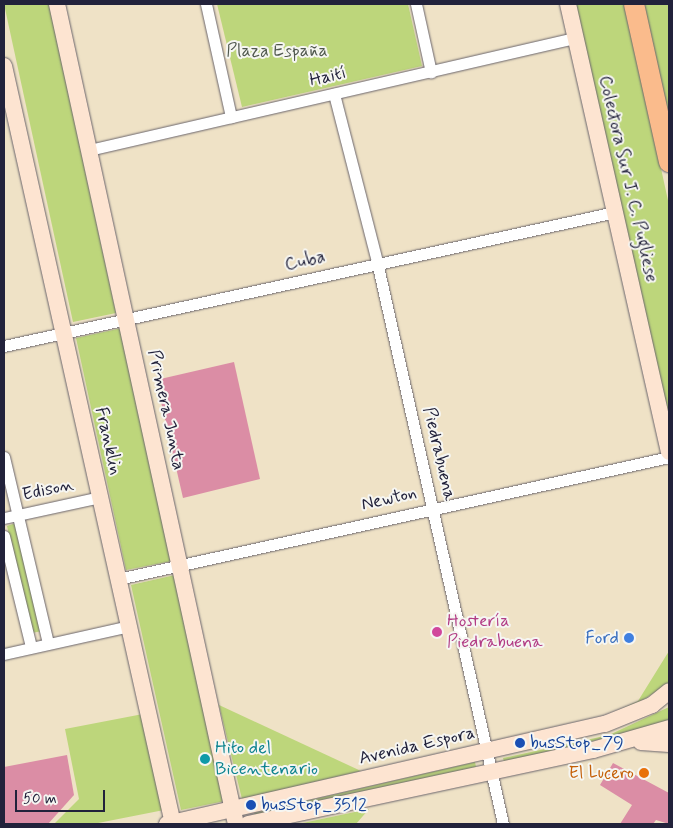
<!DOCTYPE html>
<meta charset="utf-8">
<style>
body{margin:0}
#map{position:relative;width:673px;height:828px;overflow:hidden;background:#efe2c6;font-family:Mynerve,sans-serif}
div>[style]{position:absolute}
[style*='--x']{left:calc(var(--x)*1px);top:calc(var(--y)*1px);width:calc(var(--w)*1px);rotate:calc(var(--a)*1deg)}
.green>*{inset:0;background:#bdd67b}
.building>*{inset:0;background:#db8da5}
.roads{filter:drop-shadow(0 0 1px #6a656c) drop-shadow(0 0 1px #6a656c)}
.street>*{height:11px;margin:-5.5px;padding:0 5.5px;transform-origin:5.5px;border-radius:5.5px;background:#fff}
.secondary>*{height:16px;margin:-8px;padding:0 8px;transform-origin:8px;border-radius:8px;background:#fde4d1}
.highway>*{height:20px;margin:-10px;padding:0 10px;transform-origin:10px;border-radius:10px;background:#fabb8c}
.dots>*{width:14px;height:14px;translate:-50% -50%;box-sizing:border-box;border:2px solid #f6f6f2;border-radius:50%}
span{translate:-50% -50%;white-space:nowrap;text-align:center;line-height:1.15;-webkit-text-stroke:4px #f6f6f2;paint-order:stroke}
.park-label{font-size:18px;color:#50584e}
.street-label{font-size:18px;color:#22223b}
.hotel-label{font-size:18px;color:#b23c85}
.left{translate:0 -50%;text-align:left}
.shop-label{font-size:18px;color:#366cbe}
.right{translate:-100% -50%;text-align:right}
.transit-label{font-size:18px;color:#164399}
.culture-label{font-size:18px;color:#0d838f}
.food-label{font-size:18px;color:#c56008}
.frame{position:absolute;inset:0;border:5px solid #22223b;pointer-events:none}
.scale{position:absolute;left:15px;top:790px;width:90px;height:22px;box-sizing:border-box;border:2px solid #22223b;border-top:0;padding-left:6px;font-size:15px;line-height:18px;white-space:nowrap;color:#22223b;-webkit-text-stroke:4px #f6f6f2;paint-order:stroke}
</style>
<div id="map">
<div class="green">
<div style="clip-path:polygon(4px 4px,49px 4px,116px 313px,73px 322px)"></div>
<div style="clip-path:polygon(217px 4px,408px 4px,422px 66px,242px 107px)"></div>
<div style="clip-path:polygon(573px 4px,625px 4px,669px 205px,669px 432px)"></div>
<div style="clip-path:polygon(643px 4px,669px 4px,669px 119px)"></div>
<div style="clip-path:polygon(122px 328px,172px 561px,126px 570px,76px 338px)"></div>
<div style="clip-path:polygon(16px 523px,42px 631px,32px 633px,7px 526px)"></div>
<div style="clip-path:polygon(175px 575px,225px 801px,181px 810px,131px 585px)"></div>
<div style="clip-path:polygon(669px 651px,669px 683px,640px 702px,601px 718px,638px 701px)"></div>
<div style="clip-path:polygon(219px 705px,361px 771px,242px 799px)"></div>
<div style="clip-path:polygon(669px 707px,669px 723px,504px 762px,503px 758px,609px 735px)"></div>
<div style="clip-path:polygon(143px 714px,164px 810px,93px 824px,54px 824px,79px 799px,65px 729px)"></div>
<div style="clip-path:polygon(475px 762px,476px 767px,256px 817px,254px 813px)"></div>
<div style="clip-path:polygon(369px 809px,356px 824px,298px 824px)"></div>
</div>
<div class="building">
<div style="clip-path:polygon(234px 362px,260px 479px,183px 498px,156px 380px)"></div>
<div style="clip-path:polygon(67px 755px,74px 795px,48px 824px,4px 824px,4px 767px)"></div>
<div style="clip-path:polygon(613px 763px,669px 793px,669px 824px,656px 820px,653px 824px,620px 824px,632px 805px,600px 785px)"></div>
</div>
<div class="roads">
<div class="street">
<div style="--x:206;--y:4;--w:116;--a:77.5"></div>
<div style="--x:416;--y:4;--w:70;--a:77.6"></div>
<div style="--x:334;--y:94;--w:173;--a:75.6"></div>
<div style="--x:377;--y:262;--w:576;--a:77.36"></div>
<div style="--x:89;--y:150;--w:500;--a:-13"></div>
<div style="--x:4;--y:346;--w:626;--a:-12.37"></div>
<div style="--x:4;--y:457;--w:191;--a:76.7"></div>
<div style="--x:4;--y:518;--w:98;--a:-12.3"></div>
<div style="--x:4;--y:536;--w:114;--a:76.3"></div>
<div style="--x:118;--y:579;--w:564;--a:-12.48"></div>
<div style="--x:4;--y:654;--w:128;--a:-12.6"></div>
</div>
<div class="secondary">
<div style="--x:57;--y:4;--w:839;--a:77.69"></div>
<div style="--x:568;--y:4;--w:459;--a:77.3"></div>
<div style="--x:4;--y:66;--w:777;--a:77.43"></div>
<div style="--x:641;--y:742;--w:28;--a:4"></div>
<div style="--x:167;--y:824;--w:449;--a:-12.9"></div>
<div style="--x:605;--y:724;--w:51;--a:-22"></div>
<div style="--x:652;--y:705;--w:22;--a:-39"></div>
<div style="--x:248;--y:824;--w:353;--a:-12.1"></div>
<div style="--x:593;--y:750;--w:79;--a:-16.1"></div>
</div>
<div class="highway">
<div style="--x:634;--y:4;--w:162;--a:77.5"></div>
</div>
</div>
<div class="dots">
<div style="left:437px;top:632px;background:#d1479c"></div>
<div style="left:629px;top:638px;background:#3f7fe0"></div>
<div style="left:520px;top:743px;background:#1a4fb4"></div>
<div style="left:205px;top:759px;background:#0f9aa8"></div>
<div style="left:644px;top:773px;background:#e8710a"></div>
<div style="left:251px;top:805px;background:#1a4fb4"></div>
</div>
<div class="park-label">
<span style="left:277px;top:51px">Plaza España</span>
</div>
<div class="street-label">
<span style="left:328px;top:77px;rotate:-13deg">Haití</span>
<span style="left:628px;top:179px;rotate:77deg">Colectora Sur J. C. Pugliese</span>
<span style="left:305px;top:261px;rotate:-13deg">Cuba</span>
<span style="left:166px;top:410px;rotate:78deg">Primera Junta</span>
<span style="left:108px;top:441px;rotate:77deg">Franklin</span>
<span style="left:439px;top:454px;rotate:77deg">Piedrabuena</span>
<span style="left:48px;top:490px;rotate:-12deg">Edison</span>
<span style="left:389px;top:499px;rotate:-13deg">Newton</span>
<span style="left:417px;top:746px;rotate:-13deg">Avenida Espora</span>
</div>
<div class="hotel-label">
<span class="left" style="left:447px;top:632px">Hostería<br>Piedrabuena</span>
</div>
<div class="shop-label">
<span class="right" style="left:619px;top:638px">Ford</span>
</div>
<div class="transit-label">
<span class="left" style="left:530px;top:743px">busStop_79</span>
<span class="left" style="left:261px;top:805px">busStop_3512</span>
</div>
<div class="culture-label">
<span class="left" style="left:215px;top:759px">Hito del<br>Bicentenario</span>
</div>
<div class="food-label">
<span class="right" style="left:634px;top:773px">El Lucero</span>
</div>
<div class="frame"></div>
<div class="scale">50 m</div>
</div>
